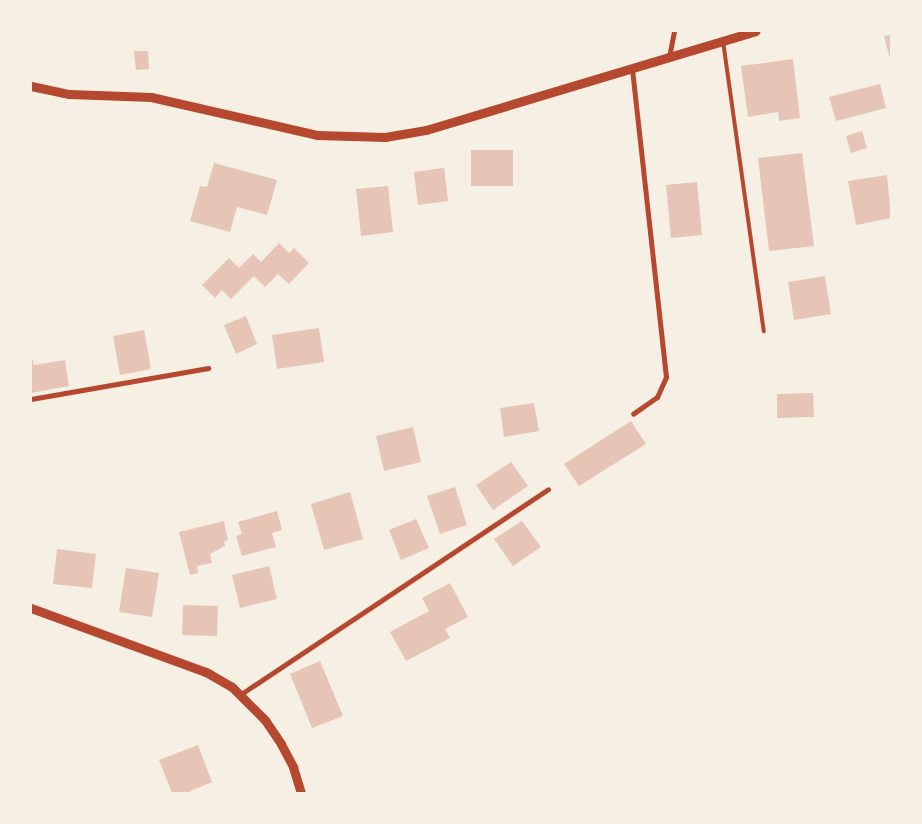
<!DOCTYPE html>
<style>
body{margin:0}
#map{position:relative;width:922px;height:824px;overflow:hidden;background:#f6efe4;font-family:"Work Sans",sans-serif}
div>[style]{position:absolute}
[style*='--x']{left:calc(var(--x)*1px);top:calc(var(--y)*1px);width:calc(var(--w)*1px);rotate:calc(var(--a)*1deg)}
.building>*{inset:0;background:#e6c5b7}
.service>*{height:4px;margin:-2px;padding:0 2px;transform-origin:2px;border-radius:2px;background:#b5482f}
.minor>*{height:5px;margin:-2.5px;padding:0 2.5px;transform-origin:2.5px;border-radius:2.5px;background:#b5482f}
.tertiary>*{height:9px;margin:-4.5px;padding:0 4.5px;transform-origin:4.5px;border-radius:4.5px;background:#b5482f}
span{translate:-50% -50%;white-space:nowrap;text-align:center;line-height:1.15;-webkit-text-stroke:5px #f6efe4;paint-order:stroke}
.frame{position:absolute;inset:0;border:32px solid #f6efe4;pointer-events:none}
</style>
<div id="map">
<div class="building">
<div style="clip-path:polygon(891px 35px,891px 58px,890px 59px,884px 36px)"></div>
<div style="clip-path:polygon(134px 51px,148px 51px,149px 69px,136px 70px)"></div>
<div style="clip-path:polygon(793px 59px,800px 118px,779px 121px,778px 112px,748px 117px,741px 66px)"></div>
<div style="clip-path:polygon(880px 84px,886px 108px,836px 121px,829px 97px)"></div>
<div style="clip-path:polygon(862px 131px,867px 148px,851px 153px,846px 136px)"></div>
<div style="clip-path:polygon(471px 150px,513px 150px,513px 186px,471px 186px)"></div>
<div style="clip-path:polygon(802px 153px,814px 246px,769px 251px,758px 158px)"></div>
<div style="clip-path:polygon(214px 163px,277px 180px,267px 215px,237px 207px,230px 232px,190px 221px,200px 186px,207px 187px)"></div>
<div style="clip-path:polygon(444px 168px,448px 201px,418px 205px,414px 172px)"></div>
<div style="clip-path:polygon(887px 175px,891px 218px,856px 225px,848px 181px)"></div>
<div style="clip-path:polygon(697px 182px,702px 235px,671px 238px,666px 185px)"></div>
<div style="clip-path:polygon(388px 186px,393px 232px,361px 236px,356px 189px)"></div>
<div style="clip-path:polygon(279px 243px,289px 253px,294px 248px,309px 263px,289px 284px,278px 274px,265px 287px,254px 276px,231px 299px,222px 290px,215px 298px,202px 285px,229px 258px,239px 268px,253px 254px,261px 262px)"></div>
<div style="clip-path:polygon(825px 276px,831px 314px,794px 320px,788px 282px)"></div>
<div style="clip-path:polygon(246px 316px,257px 344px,236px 354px,224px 325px)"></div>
<div style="clip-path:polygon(319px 328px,324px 362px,277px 369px,272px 335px)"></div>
<div style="clip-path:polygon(144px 330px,151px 369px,120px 375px,113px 336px)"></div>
<div style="clip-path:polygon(31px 354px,34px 365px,65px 360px,69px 386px,31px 393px)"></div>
<div style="clip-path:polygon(813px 393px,814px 417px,777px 418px,777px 394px)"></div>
<div style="clip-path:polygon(534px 403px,539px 431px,504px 437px,500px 408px)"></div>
<div style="clip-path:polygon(631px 421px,646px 444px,579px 486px,564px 464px)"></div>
<div style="clip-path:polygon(413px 427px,421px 462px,384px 471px,376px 436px)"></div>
<div style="clip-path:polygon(511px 462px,528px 486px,493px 510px,476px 485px)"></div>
<div style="clip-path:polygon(455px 487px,467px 525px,440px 534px,427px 496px)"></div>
<div style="clip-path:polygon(350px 492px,363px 539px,324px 550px,311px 504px)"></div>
<div style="clip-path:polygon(277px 511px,282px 530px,272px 533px,276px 547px,242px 556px,236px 536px,242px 534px,238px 522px)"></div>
<div style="clip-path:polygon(416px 519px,429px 548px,401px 560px,389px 530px)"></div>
<div style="clip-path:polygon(224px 521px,228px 540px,224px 541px,225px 546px,210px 554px,212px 563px,197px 566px,198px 573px,190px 575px,179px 532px)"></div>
<div style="clip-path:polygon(522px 521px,541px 547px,513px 566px,494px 539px)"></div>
<div style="clip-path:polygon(57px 549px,96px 554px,92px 588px,53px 584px)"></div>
<div style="clip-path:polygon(269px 566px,277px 599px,240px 608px,232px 575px)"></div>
<div style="clip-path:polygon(126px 568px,159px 573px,152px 617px,119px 612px)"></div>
<div style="clip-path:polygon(450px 583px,468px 617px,445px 629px,450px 638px,406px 661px,390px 632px,429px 611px,422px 598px)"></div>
<div style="clip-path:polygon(183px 605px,218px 606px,217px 636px,182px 635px)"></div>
<div style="clip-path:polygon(320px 661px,343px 716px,312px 728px,290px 674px)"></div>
<div style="clip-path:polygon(198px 745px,212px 782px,186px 793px,172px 793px,159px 760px)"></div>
</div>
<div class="service">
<div style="--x:723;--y:41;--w:293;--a:82"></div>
</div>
<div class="minor">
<div style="--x:669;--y:57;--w:26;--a:-79"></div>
<div style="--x:632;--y:69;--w:310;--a:83.7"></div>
<div style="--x:666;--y:377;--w:22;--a:114"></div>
<div style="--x:657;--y:397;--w:29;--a:145"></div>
<div style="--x:31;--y:399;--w:180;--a:-9.9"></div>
<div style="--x:241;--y:694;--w:369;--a:-33.7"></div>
</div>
<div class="tertiary">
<div style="--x:31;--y:86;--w:39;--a:12"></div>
<div style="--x:69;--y:94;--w:82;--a:2.1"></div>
<div style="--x:151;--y:97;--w:170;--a:12.9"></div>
<div style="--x:317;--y:135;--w:68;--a:1.7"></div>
<div style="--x:385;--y:137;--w:42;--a:-9.7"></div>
<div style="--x:426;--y:130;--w:344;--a:-16.7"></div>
<div style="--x:31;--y:608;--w:186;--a:20.1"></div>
<div style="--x:206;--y:672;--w:30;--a:30"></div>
<div style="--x:232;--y:687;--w:47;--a:45"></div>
<div style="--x:265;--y:720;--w:29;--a:56"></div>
<div style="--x:281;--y:744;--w:26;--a:62"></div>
<div style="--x:293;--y:767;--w:27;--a:73"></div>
</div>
<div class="frame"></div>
</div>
